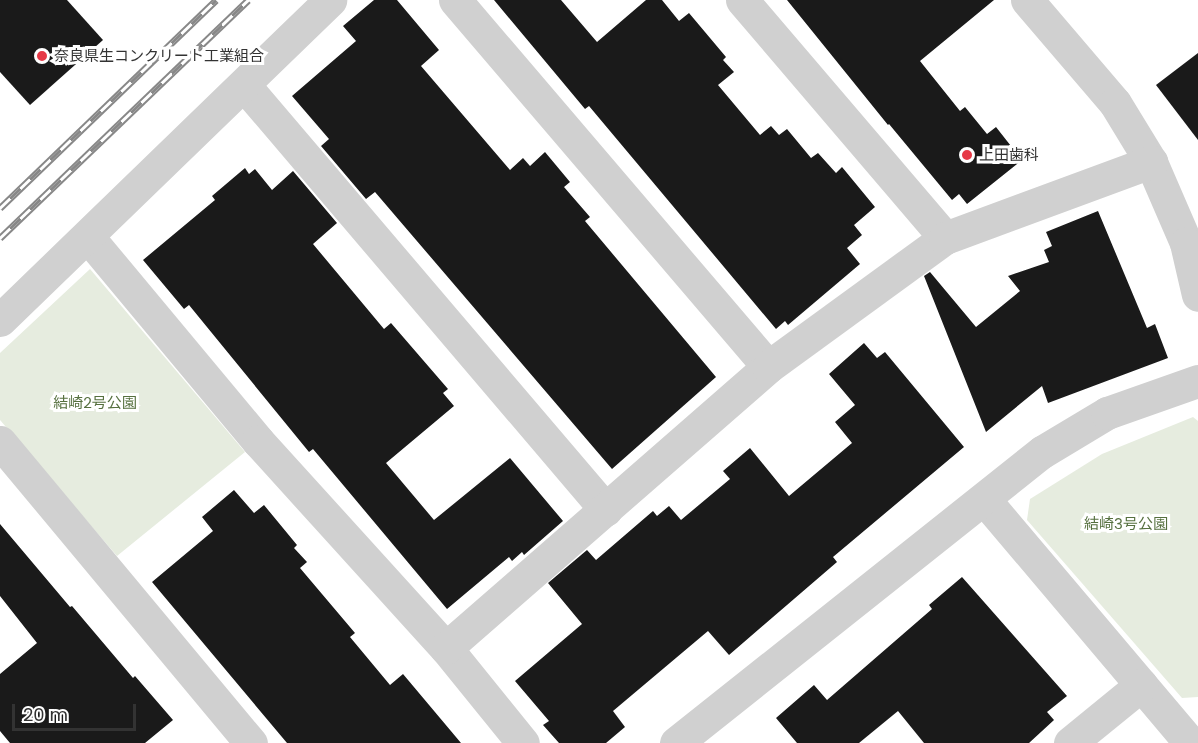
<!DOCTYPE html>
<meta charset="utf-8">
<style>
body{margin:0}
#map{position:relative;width:1198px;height:743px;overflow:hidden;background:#fff;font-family:Poppins,"Noto Sans JP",sans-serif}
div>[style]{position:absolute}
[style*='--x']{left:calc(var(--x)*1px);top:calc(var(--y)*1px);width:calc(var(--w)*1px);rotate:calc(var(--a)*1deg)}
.green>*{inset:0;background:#e6ecdf}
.building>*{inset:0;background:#1a1a1a}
.street>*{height:33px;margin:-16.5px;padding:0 16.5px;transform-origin:16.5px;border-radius:16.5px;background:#d0d0d0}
.rail>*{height:7px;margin-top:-3.5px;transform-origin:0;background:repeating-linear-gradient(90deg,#fff 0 14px,#888 0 28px);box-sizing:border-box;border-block:2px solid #888}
.dots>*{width:16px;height:16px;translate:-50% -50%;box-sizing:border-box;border:3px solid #fff;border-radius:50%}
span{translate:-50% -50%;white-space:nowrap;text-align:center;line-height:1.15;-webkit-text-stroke:6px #fff;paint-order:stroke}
.poi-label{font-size:15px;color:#333}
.left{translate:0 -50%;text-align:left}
.park-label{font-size:15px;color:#56703f}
.scale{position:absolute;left:12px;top:704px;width:124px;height:27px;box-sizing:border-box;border:3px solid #333;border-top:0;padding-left:8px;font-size:18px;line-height:21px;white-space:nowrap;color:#333;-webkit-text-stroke:4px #fff;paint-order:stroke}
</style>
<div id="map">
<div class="green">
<div style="clip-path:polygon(90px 269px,245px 452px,117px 556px,0 420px,0 353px)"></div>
<div style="clip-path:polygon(1193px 417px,1198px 421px,1198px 697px,1182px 698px,1027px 520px,1030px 499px,1102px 454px)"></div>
</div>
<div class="building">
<div style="clip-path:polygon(0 0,67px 0,103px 40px,30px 105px,0 72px)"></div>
<div style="clip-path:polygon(374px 0,397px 0,439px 50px,421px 66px,510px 170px,523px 158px,530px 166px,545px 152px,570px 182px,564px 187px,590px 217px,585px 221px,716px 377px,612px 469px,375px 192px,366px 199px,321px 146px,329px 139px,292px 96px,356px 41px,343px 26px)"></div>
<div style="clip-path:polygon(494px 0,561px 0,597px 42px,646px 0,662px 0,679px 21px,689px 13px,726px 57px,723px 60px,734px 72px,718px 85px,760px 135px,771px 126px,779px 135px,787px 129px,811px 158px,818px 153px,836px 173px,842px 167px,875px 207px,854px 225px,862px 235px,847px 248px,860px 264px,788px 325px,785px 321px,776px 329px,589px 106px,585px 109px)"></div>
<div style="clip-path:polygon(787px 0,994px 0,920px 61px,960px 111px,965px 107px,987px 134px,996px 127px,1022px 160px,967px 204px,959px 194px,952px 200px,889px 124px,888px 125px)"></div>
<div style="clip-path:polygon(1198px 53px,1198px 140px,1156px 85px)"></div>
<div style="clip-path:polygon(245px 168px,249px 174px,255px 169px,272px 190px,293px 171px,337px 223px,313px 244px,384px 329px,391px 323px,448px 389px,443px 393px,454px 406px,386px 463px,434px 520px,510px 458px,563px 521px,524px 555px,522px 552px,512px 561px,509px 557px,447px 609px,313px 449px,309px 452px,189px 305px,184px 309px,143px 260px,215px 200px,212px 196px)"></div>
<div style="clip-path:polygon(1098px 211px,1147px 328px,1155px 324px,1168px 358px,1048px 403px,1042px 386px,986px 432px,924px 276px,930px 272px,976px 327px,1020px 291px,1008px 276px,1049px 262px,1044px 250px,1052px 246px,1046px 232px)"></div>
<div style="clip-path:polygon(864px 343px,877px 358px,885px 352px,964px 447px,833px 557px,837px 562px,729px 655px,708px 631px,613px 711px,625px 727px,606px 743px,559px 743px,543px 725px,549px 721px,515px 681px,582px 624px,548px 583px,587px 550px,596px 560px,653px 511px,657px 516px,669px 506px,681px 520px,730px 479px,723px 471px,750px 448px,789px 496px,852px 443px,835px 422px,855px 405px,829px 374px)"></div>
<div style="clip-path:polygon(234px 490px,254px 513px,264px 505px,297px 545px,294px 548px,307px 562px,300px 568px,355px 633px,350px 637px,390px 685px,403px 674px,461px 743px,287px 743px,152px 582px,213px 531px,202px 517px)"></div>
<div style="clip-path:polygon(0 524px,70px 607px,72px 606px,133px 678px,135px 676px,173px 720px,145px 743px,10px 743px,0 731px,0 674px,37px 643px,0 596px)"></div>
<div style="clip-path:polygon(962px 577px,1067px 696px,1047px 712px,1054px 720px,1029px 743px,924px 743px,898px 711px,859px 743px,797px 743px,776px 718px,814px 685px,827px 700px,932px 609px,929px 605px)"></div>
</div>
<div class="street">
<div style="--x:455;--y:0;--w:482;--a:49.5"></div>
<div style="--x:742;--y:0;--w:313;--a:49.5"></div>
<div style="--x:1027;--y:0;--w:135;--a:49.5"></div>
<div style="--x:1115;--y:103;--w:69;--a:58.6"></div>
<div style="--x:1151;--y:162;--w:88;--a:66.6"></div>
<div style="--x:1186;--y:243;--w:53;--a:77"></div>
<div style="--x:244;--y:85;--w:558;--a:49.58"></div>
<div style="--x:88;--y:237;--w:266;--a:50.2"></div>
<div style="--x:258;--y:441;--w:280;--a:47.8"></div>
<div style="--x:446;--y:648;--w:122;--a:51"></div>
<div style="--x:0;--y:320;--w:460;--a:-44.1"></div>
<div style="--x:0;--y:442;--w:392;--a:50.2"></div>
<div style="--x:984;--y:499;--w:319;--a:49.8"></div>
<div style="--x:446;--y:648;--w:427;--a:-41.1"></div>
<div style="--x:768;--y:367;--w:219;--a:-36.1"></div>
<div style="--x:945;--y:238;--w:220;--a:-20.3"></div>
<div style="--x:676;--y:743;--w:468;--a:-38.5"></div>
<div style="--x:1042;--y:452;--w:76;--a:-31"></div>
<div style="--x:1107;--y:413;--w:96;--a:-19.4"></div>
<div style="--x:1070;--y:743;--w:92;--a:-39.2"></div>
</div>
<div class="rail">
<div style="--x:0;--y:208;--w:300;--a:-43.9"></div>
<div style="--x:0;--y:238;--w:344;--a:-43.8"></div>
</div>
<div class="dots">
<div style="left:42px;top:56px;background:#e63946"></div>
<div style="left:967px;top:155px;background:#e63946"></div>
</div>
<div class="poi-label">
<span class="left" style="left:54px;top:56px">奈良県生コンクリート工業組合</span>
<span class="left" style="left:979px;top:155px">上田歯科</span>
</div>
<div class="park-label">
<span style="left:95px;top:403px">結崎2号公園</span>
<span style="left:1126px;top:524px">結崎3号公園</span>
</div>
<div class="scale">20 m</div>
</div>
